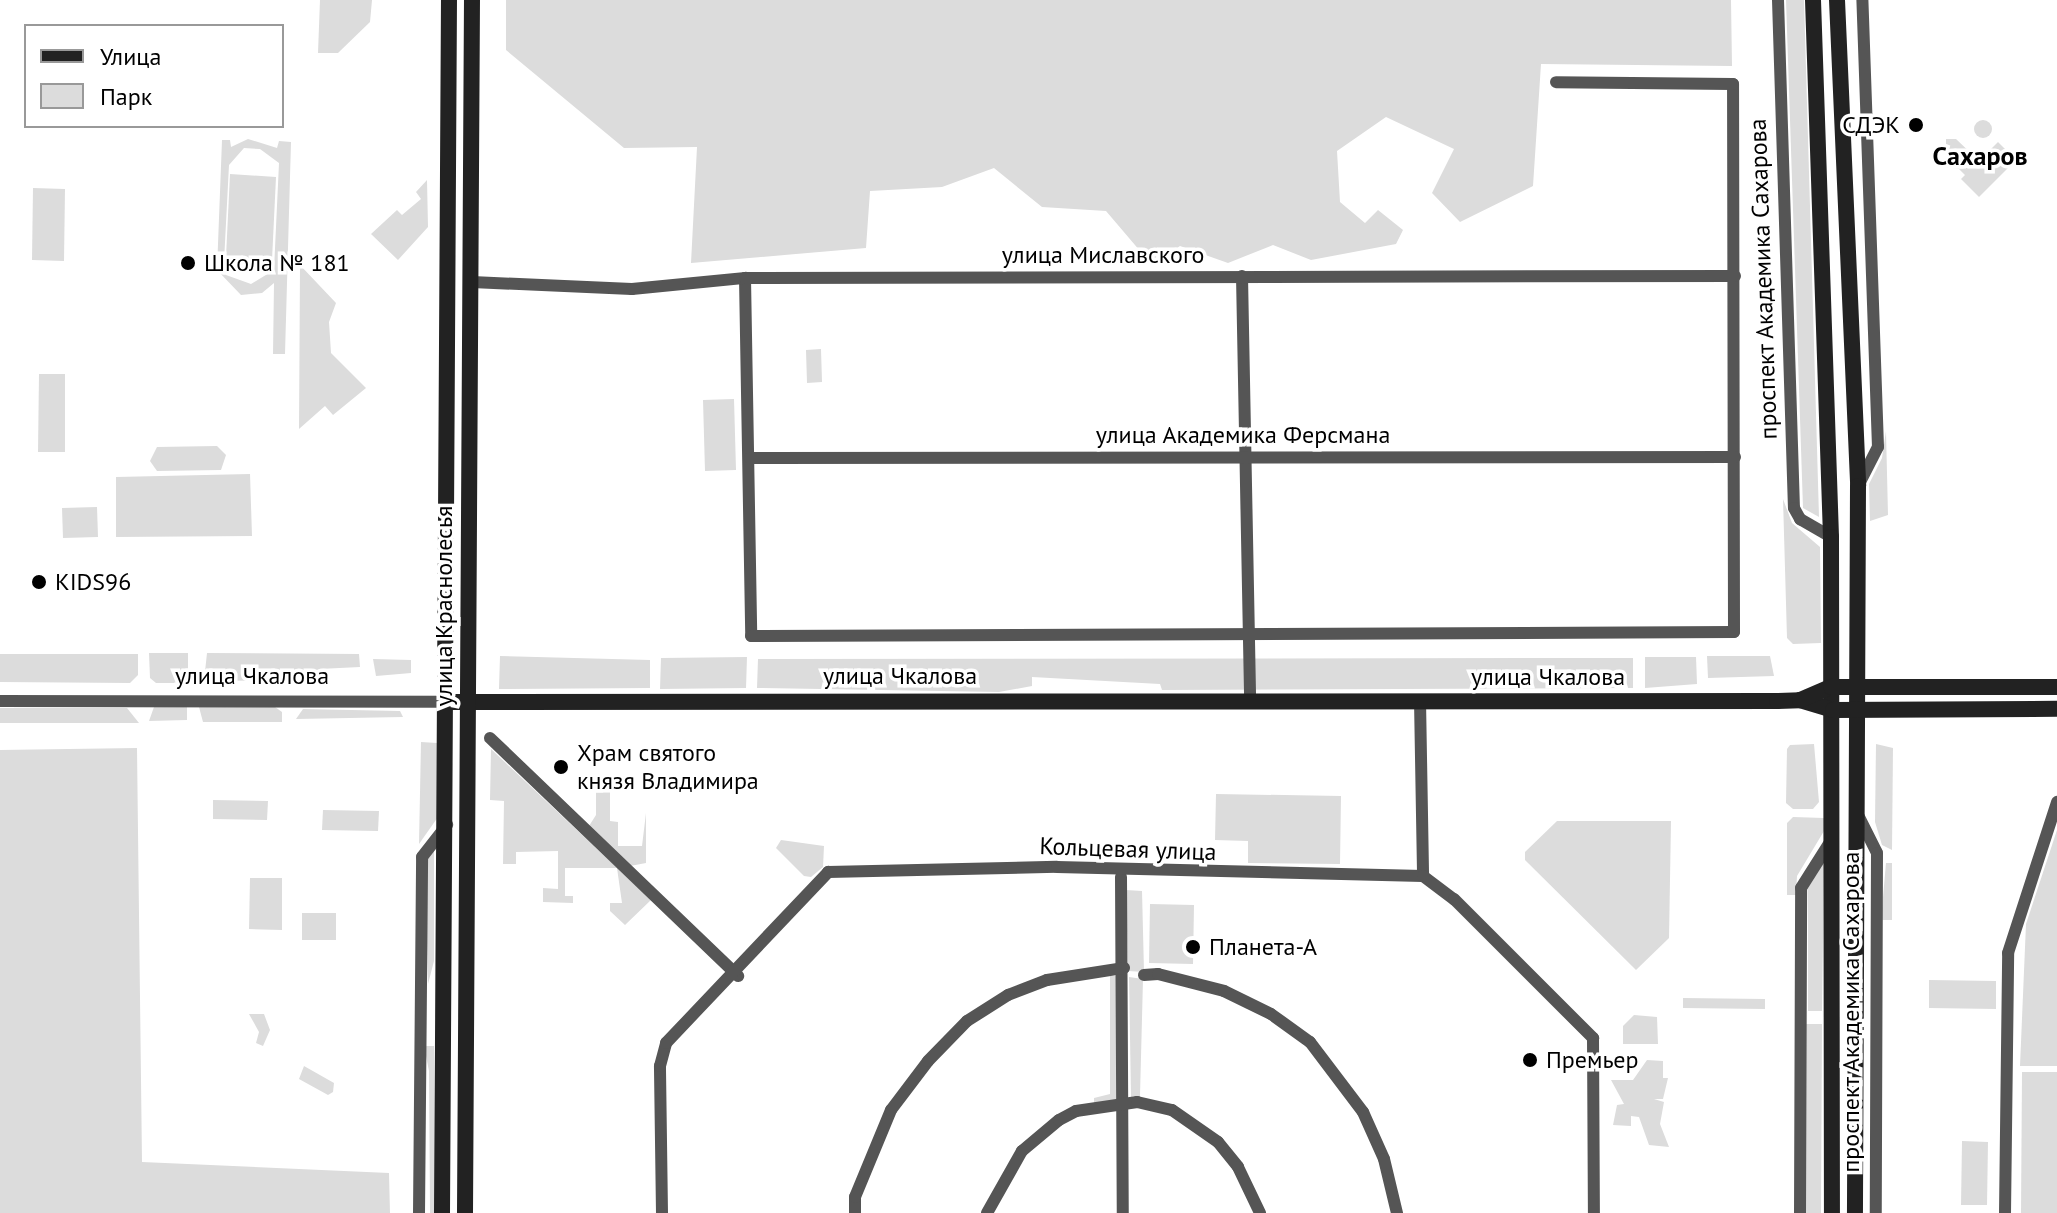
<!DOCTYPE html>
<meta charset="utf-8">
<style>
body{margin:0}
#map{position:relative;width:2057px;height:1213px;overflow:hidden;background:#fff;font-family:"PT Sans",sans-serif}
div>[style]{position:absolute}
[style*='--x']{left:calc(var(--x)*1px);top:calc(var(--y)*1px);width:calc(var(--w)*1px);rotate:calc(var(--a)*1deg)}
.green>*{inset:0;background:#dcdcdc}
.round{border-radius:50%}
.street>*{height:12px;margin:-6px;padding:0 6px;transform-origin:6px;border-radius:6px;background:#555}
.secondary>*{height:16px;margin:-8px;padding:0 8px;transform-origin:8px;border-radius:8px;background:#222}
.dots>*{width:22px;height:22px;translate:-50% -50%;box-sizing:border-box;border:4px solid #fff;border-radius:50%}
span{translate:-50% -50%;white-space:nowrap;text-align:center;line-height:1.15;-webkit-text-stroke:7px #fff;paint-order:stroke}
.poi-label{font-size:24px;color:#000}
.right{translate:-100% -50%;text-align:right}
.left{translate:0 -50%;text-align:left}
.street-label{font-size:24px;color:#000}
.neighbourhood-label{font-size:26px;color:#000;font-weight:700}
.legend{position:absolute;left:24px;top:24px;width:260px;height:104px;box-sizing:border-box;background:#fff;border:2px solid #999;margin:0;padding:10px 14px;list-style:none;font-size:24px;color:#000}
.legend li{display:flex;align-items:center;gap:16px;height:40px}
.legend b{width:40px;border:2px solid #999}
</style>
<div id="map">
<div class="green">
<div style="clip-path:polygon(320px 0,372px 0,370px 22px,338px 53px,318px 53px)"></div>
<div style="clip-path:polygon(506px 0,1731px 0,1732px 66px,1541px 64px,1533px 186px,1460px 222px,1432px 193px,1454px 149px,1386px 117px,1337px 151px,1340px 202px,1365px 223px,1378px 210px,1403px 230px,1396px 244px,1311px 260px,1273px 245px,1228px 263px,1180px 246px,1152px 265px,1106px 211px,1042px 207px,994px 168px,942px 187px,870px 191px,866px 248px,691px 263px,697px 147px,624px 148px,506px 50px)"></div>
<div style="clip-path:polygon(1786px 0,1804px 0,1819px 517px,1803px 508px)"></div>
<div class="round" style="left:1974px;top:120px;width:18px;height:18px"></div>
<div style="clip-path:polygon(evenodd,248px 139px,277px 148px,279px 141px,291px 142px,285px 354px,273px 354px,274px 283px,262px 293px,241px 295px,217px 270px,222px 140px,230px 140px,231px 147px,248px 139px,244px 148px,260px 149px,279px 163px,274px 270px,251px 284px,226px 275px,224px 262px,229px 165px,244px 148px)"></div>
<div style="clip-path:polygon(1946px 139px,1956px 139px,1976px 158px,1975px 165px,1998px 142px,2016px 160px,1979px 197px,1961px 179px,1965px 175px,1959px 169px,1946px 167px)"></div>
<div style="clip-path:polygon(230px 174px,276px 177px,272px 260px,226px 257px)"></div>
<div style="clip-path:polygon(427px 180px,428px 227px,398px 260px,371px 234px,397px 210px,402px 215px,421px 199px,416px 192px)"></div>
<div style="clip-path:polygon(33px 188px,65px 189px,64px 261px,32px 260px)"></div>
<div style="clip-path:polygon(300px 265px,336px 303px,329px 322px,331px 353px,366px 388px,333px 415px,325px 406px,299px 429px)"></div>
<div style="clip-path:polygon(821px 349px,822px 382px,807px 383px,806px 350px)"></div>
<div style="clip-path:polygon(39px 374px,65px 374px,65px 452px,38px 452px)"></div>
<div style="clip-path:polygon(734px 399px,736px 470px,705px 471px,703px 400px)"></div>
<div style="clip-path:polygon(1886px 431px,1888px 515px,1870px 521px,1869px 484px,1882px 458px)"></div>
<div style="clip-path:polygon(217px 446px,226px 455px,221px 470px,157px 471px,150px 461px,157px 447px)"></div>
<div style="clip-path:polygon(250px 474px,252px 536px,116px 537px,116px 477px)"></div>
<div style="clip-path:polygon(1783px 499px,1792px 523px,1820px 547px,1821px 643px,1793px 644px,1787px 638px)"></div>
<div style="clip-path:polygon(97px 507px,98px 537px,63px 538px,62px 508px)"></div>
<div style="clip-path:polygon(188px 653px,188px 683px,156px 683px,150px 678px,149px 653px)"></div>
<div style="clip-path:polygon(207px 653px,359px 654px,360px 667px,319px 669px,318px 676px,293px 680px,204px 681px)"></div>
<div style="clip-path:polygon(0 654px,138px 654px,138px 675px,130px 683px,0 682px)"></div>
<div style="clip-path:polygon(500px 656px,650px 660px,650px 688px,499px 689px)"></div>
<div style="clip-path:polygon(1707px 656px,1770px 656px,1774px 676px,1708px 678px)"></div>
<div style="clip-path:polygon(747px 657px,746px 688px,660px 689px,661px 658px)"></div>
<div style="clip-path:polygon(1645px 657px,1696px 657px,1697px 684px,1645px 688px)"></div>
<div style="clip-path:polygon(1633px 658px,1633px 688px,1162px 690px,1160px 684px,1032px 677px,1032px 686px,999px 692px,757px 688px,758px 659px)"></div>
<div style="clip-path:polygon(373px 659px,411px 660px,411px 673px,376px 676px)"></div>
<div style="clip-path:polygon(187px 706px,187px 720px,149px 721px,154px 707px)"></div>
<div style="clip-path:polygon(199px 707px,275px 707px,282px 712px,282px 722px,203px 722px)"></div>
<div style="clip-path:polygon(0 708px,127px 708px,139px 723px,0 723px)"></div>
<div style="clip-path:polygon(303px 709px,400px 711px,403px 717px,296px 719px)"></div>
<div style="clip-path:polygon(421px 742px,437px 743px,438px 817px,419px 844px)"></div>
<div style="clip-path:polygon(1814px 744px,1819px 802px,1813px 809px,1793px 809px,1786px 803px,1787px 749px,1790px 745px)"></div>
<div style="clip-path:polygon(1876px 744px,1893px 748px,1892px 850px,1882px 845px,1875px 822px)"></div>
<div style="clip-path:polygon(137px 748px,142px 1162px,389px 1173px,390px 1213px,0 1213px,0 750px)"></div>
<div style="clip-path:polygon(491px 749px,651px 900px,625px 925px,610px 911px,610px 903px,622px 903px,617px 868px,565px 868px,565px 896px,573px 896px,573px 903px,543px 902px,543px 888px,558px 889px,558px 851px,516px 852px,516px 864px,503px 864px,504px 801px,490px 800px)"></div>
<div style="clip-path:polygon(610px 788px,610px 821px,618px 822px,618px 846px,642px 846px,646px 813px,646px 863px,630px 866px,589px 826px,596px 815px,596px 789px)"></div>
<div style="clip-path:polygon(1216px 794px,1341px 796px,1340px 864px,1248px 863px,1248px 841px,1215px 840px)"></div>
<div style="clip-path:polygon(213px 800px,268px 801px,267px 820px,213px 819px)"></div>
<div style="clip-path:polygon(323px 810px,379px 811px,378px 831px,322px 830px)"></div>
<div style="clip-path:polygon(1793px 817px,1824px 818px,1824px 831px,1797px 876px,1796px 895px,1787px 895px,1787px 823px)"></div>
<div style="clip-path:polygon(1557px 821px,1671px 821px,1669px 938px,1636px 970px,1525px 860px,1525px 852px)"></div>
<div style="clip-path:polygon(2057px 830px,2057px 1066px,2020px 1066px,2026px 924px)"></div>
<div style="clip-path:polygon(781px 840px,824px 846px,823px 867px,811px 877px,804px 876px,776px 848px)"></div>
<div style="clip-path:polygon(434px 844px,434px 961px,428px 984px,425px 860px)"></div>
<div style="clip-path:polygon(1824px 862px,1822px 1011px,1808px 1011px,1808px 888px)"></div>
<div style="clip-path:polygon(1886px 863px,1892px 863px,1892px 920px,1881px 920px)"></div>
<div style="clip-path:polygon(250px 878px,282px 878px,282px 930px,249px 929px)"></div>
<div style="clip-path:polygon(1126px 890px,1142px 891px,1144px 972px,1128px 971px)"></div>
<div style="clip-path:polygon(1150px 904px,1194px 905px,1193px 964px,1149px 963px)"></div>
<div style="clip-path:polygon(302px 913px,336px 913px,336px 940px,302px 940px)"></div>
<div style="clip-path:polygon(1110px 976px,1118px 976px,1121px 1099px,1094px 1103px,1094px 1098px,1110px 1094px)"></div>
<div style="clip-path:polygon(1129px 977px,1143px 979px,1140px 1096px,1131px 1097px)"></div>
<div style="clip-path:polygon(1929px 980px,1996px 981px,1996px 1009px,1929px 1008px)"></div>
<div style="clip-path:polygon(1683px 998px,1765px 999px,1765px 1009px,1683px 1008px)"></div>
<div style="clip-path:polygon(249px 1014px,264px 1014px,270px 1030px,263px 1046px,256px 1043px,259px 1032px)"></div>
<div style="clip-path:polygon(1634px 1015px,1657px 1017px,1658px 1044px,1623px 1044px,1623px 1026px)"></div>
<div style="clip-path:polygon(1806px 1024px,1822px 1024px,1821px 1213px,1805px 1213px)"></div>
<div style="clip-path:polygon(424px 1046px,434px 1046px,435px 1213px,430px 1213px,429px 1071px)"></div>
<div style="clip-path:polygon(1647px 1060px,1663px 1061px,1663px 1078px,1668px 1078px,1663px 1099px,1654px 1099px,1664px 1102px,1660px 1124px,1669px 1147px,1649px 1145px,1639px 1117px,1631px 1116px,1631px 1126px,1613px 1125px,1617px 1105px,1624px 1104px,1611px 1080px,1633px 1080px)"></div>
<div style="clip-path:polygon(304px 1066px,334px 1083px,333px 1092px,328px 1095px,299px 1079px)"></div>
<div style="clip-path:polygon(2022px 1072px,2057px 1072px,2057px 1213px,2021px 1213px)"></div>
<div style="clip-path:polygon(1962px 1141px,1988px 1142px,1987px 1205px,1961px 1205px)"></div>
</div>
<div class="street">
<div style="--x:1778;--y:0;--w:508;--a:88.2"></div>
<div style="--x:1794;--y:508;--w:13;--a:61"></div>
<div style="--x:1800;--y:519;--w:36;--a:30"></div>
<div style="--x:1242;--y:276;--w:424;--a:88.9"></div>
<div style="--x:745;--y:278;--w:358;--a:89"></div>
<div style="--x:751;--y:636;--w:983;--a:-0.23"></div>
<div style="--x:1734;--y:632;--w:548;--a:-90.1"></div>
<div style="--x:1733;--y:84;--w:177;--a:-179.4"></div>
<div style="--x:472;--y:282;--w:160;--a:2.5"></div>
<div style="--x:632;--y:289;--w:114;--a:-5.6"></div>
<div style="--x:745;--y:278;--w:990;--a:-0.12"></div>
<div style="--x:750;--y:458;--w:985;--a:-0.06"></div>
<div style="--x:1858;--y:486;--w:44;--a:-62.9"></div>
<div style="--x:1878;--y:447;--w:447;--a:-92"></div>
<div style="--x:1420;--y:700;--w:176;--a:89"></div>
<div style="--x:0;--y:701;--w:446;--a:0.1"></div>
<div style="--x:490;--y:738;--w:344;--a:43.8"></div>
<div style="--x:1858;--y:815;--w:42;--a:63.4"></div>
<div style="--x:1877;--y:853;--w:360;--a:90.2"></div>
<div style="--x:1121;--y:877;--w:336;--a:89.7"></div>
<div style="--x:1144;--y:975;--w:14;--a:-4"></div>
<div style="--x:1158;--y:974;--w:68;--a:14.4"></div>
<div style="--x:1224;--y:991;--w:52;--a:26.1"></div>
<div style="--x:1271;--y:1014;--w:48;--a:35.7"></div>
<div style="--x:1310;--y:1042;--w:88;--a:52.9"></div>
<div style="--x:1363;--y:1112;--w:51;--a:65.9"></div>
<div style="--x:1384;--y:1159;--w:56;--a:76.5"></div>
<div style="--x:419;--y:1213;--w:356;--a:-89.5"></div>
<div style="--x:422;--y:857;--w:41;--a:-52"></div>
<div style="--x:662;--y:1213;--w:147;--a:-90.8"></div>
<div style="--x:660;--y:1066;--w:24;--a:-75"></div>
<div style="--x:666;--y:1043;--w:236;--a:-46.5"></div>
<div style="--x:828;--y:872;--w:229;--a:-1.3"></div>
<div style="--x:1057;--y:867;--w:366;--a:1.4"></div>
<div style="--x:1423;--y:876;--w:39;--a:37"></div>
<div style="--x:1454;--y:899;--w:197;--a:45"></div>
<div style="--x:1593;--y:1038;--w:175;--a:89.7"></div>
<div style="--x:855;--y:1213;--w:16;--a:-90"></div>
<div style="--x:855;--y:1197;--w:94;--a:-67.5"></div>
<div style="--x:891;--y:1110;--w:61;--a:-52.9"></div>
<div style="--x:928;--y:1061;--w:56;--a:-45.7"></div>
<div style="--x:967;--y:1021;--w:49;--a:-32.4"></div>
<div style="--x:1008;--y:995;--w:42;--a:-21"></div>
<div style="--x:1047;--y:980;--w:78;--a:-8.9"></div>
<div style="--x:987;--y:1213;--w:71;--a:-60.6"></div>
<div style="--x:1022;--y:1151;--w:48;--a:-40"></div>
<div style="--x:1059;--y:1120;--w:19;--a:-28"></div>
<div style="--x:1076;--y:1111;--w:62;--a:-8.4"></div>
<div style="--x:1137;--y:1102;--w:36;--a:13"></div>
<div style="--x:1172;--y:1110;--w:56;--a:34.8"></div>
<div style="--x:1218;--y:1142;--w:32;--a:51"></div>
<div style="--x:1238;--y:1167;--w:51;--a:64.4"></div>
<div style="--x:1800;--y:1213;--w:325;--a:-89.8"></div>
<div style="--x:1801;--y:888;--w:58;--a:-57.7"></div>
<div style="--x:2005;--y:1213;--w:260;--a:-89.3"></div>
<div style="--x:2008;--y:953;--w:159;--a:-72"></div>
</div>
<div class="secondary">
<div style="--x:1813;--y:0;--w:537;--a:88.08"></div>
<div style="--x:1831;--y:537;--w:676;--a:89.92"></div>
<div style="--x:1837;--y:0;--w:486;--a:87.5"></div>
<div style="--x:1858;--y:486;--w:727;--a:90.24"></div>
<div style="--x:1800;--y:700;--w:34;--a:17"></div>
<div style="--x:1833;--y:710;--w:224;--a:-0.3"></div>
<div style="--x:446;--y:702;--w:1331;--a:-0.04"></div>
<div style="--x:1777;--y:701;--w:23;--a:-2"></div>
<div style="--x:1800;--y:700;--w:34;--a:-23"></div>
<div style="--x:1831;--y:687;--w:226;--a:0"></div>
<div style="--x:442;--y:1213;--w:1213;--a:-89.67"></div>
<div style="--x:465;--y:1213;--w:1213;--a:-89.67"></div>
</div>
<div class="dots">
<div style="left:1916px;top:125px;background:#000"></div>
<div style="left:188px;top:263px;background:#000"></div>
<div style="left:39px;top:582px;background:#000"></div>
<div style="left:561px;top:767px;background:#000"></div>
<div style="left:1193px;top:947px;background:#000"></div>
<div style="left:1530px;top:1060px;background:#000"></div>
</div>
<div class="poi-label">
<span class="right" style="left:1900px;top:125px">СДЭК</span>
<span class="left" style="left:204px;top:263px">Школа № 181</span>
<span class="left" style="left:55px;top:582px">KIDS96</span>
<span class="left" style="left:577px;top:767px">Храм святого<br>князя Владимира</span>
<span class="left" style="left:1209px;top:947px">Планета-А</span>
<span class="left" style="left:1546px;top:1060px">Премьер</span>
</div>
<div class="street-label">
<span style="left:1103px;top:255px">улица Миславского</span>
<span style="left:1763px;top:279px;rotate:-92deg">проспект Академика Сахарова</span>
<span style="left:1243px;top:435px">улица Академика Ферсмана</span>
<span style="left:444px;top:606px;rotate:-90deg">улица Краснолесья</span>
<span style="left:252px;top:676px">улица Чкалова</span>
<span style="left:900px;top:676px">улица Чкалова</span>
<span style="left:1548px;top:677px">улица Чкалова</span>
<span style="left:1128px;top:849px;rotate:2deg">Кольцевая улица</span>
<span style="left:1851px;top:1012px;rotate:-90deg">проспект Академика Сахарова</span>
</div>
<div class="neighbourhood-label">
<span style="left:1980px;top:156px">Сахаров</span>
</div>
<ul class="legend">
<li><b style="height:10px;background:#222"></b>Улица</li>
<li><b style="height:22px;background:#dcdcdc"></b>Парк</li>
</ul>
</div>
